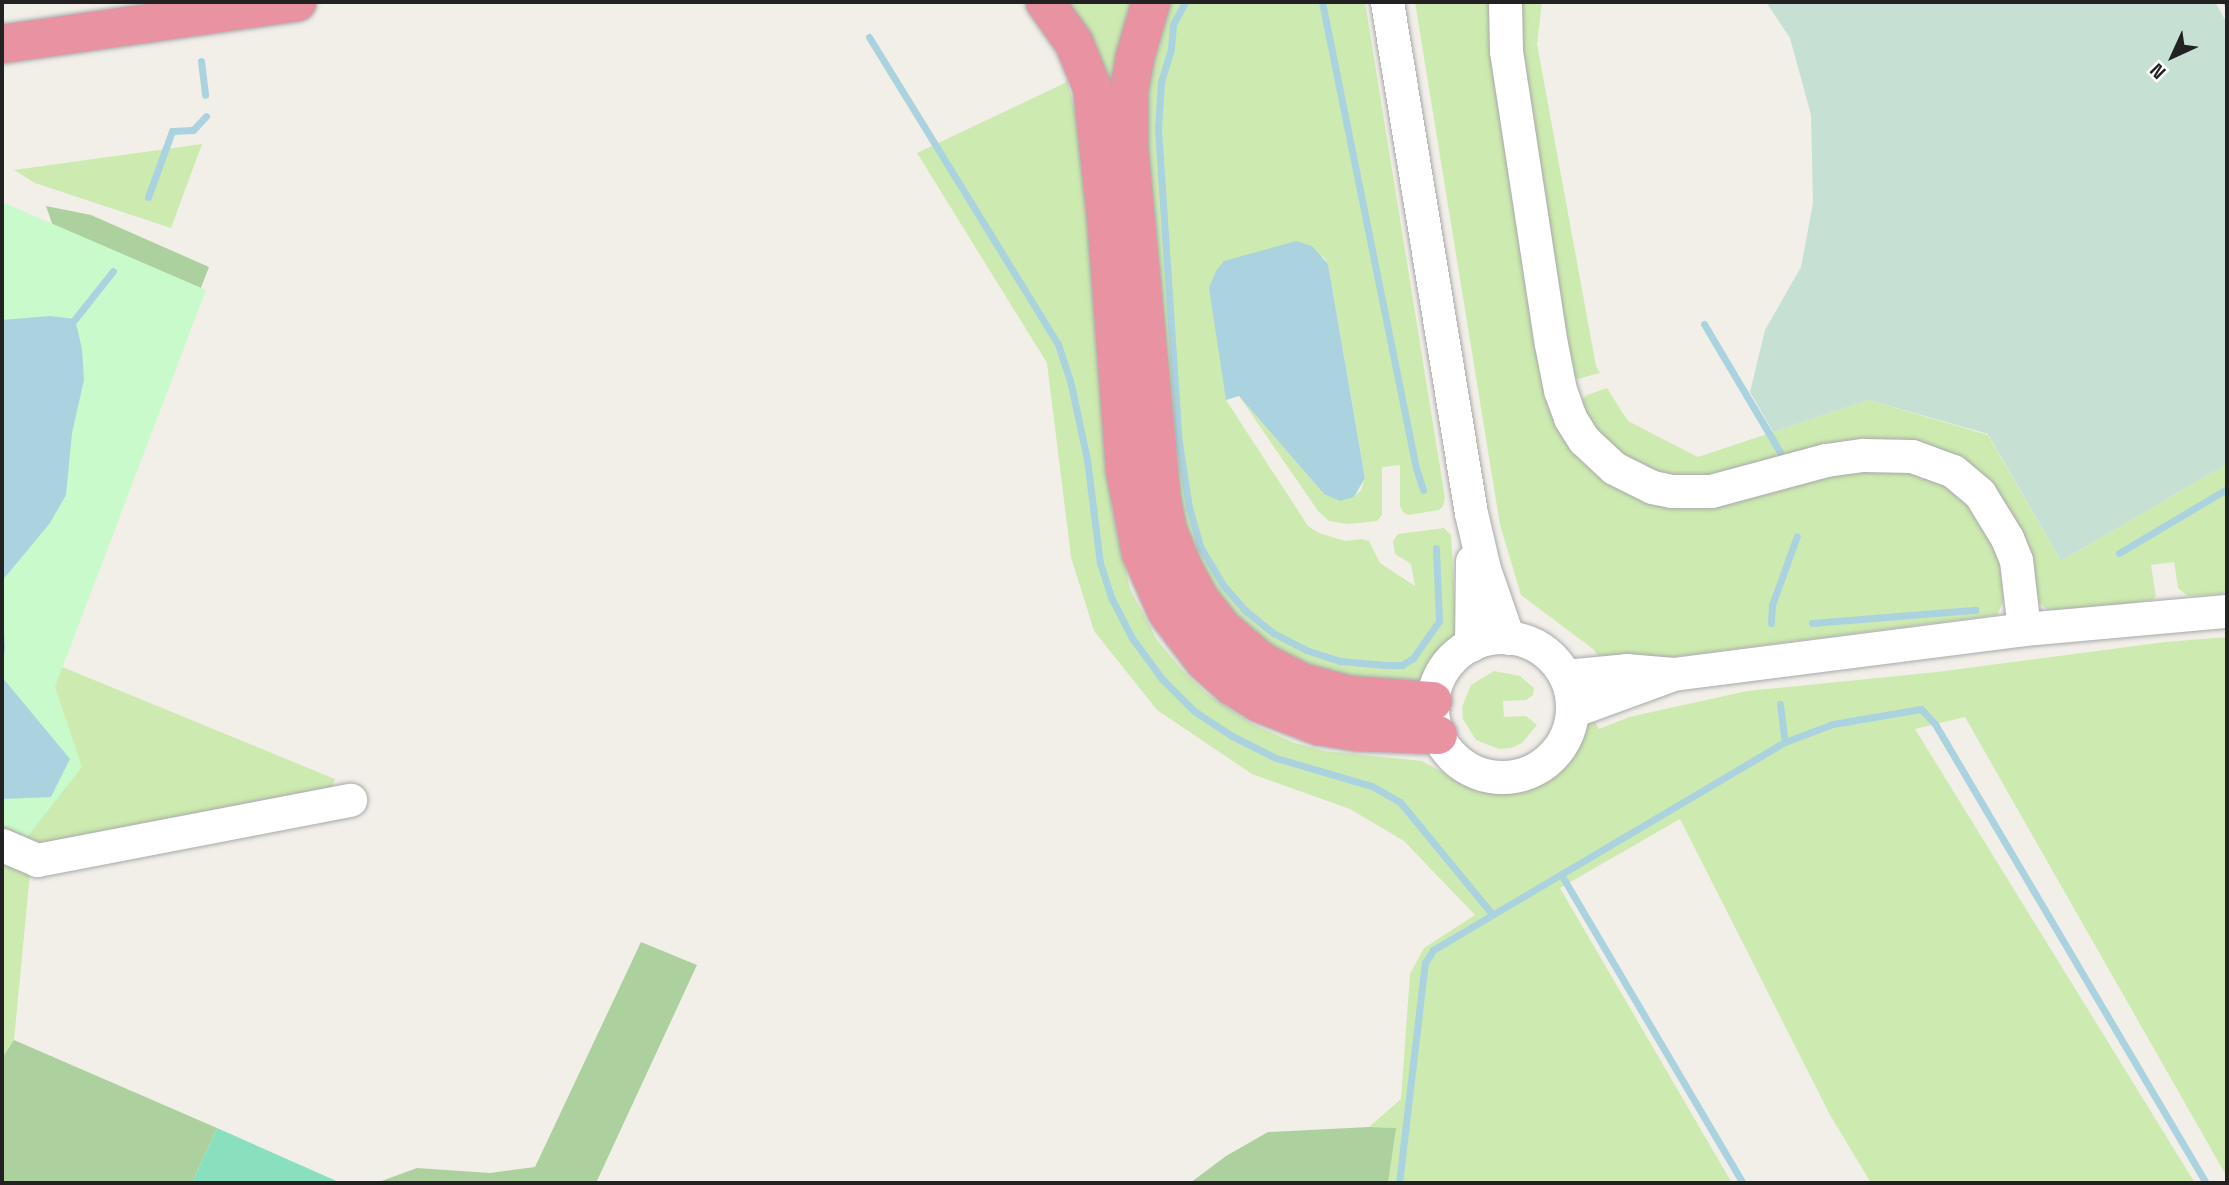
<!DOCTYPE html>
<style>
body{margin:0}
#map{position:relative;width:2229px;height:1185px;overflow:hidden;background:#f2efe9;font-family:"Space Grotesk",sans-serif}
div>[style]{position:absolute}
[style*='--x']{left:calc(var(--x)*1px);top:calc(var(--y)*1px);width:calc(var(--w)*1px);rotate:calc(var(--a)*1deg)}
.grass>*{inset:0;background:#cdebb0}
.forest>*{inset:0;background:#add19e}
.wetland>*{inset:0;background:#c6e0d4}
.park>*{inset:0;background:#c8facc}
.pitch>*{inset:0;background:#88e0be}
.water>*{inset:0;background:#aad3df}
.stream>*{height:7px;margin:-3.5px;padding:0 3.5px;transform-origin:3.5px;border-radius:3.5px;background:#aad3df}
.roads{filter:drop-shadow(0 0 2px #a9a9a9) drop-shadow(0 0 2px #a9a9a9)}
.minor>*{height:33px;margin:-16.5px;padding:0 16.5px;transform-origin:16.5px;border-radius:16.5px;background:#fff}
.minor>.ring{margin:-16.5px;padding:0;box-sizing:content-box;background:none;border:33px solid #fff;border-radius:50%}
.highway>*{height:38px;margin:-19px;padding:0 19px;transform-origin:19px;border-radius:19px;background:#e892a2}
span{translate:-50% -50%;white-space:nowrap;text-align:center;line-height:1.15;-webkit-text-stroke:5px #fff;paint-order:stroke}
.frame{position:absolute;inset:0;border:4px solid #222;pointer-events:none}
.north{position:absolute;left:2138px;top:21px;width:70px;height:70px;-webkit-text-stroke:5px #fff;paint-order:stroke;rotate:225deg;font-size:19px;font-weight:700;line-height:28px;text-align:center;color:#222}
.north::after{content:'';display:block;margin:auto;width:24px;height:32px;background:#222;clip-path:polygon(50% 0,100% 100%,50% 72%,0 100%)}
</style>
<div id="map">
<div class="grass">
<div style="clip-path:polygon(1059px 2px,1134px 2px,1113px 92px)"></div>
<div style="clip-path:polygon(1169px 2px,1365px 2px,1445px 498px,1443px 506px,1439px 510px,1408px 515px,1403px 512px,1400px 506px,1400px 465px,1382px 467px,1382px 515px,1377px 521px,1347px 524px,1329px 521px,1318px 511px,1239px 396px,1324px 494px,1354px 497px,1361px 490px,1365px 477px,1328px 264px,1323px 256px,1226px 400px,1308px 526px,1319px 533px,1345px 541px,1362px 539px,1369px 541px,1380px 563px,1415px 586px,1411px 564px,1395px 554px,1393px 541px,1398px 534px,1444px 528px,1451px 535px,1457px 634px,1454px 642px,1416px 684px,1331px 681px,1238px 631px,1186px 553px,1140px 148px,1149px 51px)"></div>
<div style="clip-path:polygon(1415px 2px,1494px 2px,1541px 349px,1623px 488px,1850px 469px,1914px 470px,1959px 493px,1998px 548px,2004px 600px,1997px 615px,1635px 662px,1600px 658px,1593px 649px,1521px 595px,1500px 525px)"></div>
<div style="clip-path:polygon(1519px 2px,1542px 2px,1537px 44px,1596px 366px,1600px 373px,1578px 379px,1569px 374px,1521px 95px)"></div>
<div style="clip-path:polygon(1067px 82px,1075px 110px,1086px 190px,1105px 450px,1113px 515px,1130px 589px,1157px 640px,1183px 671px,1206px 693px,1252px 724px,1295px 743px,1325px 751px,1422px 761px,1476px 791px,1515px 793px,1529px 790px,1543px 780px,1565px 757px,1578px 730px,1593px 719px,1599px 729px,1629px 717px,1747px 691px,1937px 672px,2165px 642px,2227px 637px,2227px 1177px,1965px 717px,1915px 729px,2195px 1183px,1871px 1183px,1830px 1115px,1680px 819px,1560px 888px,1732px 1183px,1388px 1183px,1395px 1128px,1369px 1127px,1401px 1099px,1410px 974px,1424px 948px,1475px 915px,1404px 841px,1350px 809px,1252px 774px,1157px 710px,1094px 631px,1071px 557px,1047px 363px,917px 153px)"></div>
<div style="clip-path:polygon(202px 144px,171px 228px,35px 183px,14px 170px)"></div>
<div style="clip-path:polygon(1607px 388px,1628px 421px,1698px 457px,1869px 400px,1988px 435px,2061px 561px,2227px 464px,2227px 590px,2222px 594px,2188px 596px,2178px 588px,2174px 562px,2151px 565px,2156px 596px,2152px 600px,2053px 614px,2037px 601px,1958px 462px,1713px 479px,1657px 476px,1606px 444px,1578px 404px,1587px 395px)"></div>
<div style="clip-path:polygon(55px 664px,335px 779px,329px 795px,38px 847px,2px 832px,2px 799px,25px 706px)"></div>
<div style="clip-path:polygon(1494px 671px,1520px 676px,1534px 688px,1533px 695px,1526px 700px,1503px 701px,1504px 717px,1526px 716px,1537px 725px,1522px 743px,1511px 748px,1499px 749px,1476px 740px,1463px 719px,1462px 707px,1471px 685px)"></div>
<div style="clip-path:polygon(2px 863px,30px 873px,14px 1040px,2px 1058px)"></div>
</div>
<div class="forest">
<div style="clip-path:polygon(46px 206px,91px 215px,209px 267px,55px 664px,61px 249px)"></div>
<div style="clip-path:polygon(641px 942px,697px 965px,596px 1183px,376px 1183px,417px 1168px,490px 1173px,535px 1167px)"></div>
<div style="clip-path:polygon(14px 1040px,217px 1128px,192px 1183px,2px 1183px,2px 1058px)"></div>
<div style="clip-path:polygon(1369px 1127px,1396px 1128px,1388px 1183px,1190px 1183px,1226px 1156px,1268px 1132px)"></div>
</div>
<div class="wetland">
<div style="clip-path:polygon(1766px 2px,2215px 2px,2227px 23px,2227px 464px,2061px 561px,1988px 434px,1869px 400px,1773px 432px,1750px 392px,1765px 330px,1801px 267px,1813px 203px,1811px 115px,1790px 38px)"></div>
</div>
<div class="park">
<div style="clip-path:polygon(2px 202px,206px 290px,55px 687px,82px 767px,27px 837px,2px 824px)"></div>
</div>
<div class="pitch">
<div style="clip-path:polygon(217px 1128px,341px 1183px,192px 1183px)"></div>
</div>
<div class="water">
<div style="clip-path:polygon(1296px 241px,1312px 246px,1328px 264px,1365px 478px,1354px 497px,1340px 501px,1324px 494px,1239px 396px,1226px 400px,1209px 288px,1216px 271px,1224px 261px)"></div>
<div style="clip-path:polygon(50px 316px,75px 319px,82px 349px,84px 380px,72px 433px,66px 495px,50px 523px,2px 581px,2px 320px)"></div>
<div style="clip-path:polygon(2px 603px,5px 647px,2px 677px,70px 759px,51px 797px,2px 799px)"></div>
</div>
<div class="stream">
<div style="--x:1185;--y:2;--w:26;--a:118"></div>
<div style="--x:1173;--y:25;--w:24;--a:95"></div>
<div style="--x:1171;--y:49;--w:34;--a:107"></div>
<div style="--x:1161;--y:82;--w:47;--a:93.7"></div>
<div style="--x:1158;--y:129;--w:314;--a:86.2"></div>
<div style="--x:1179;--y:442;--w:66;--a:81.3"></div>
<div style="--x:1189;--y:507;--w:41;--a:74.2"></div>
<div style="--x:1200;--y:546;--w:45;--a:59.5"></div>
<div style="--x:1223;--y:585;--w:35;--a:49"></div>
<div style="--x:1246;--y:611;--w:35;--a:39"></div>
<div style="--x:1273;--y:633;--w:37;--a:27"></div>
<div style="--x:1306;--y:650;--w:36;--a:18"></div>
<div style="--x:1340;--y:661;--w:46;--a:5"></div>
<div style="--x:1386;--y:665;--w:16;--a:0"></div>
<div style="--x:1402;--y:665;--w:13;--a:-32"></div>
<div style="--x:1413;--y:658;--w:45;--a:-54.9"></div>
<div style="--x:1439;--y:621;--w:73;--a:-92.4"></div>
<div style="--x:1322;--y:2;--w:475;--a:78.6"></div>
<div style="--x:1416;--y:468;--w:23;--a:72"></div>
<div style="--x:2226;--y:2;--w:2;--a:63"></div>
<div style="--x:869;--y:37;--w:361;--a:58.4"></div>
<div style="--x:1058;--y:344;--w:38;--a:72"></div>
<div style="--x:1070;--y:380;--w:81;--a:77.9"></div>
<div style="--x:1087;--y:459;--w:105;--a:82.9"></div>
<div style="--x:1100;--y:563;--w:38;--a:72"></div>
<div style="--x:1112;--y:599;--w:44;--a:62.9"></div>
<div style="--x:1132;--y:638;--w:51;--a:53.8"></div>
<div style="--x:1162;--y:679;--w:45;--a:45"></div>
<div style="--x:1194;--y:711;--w:45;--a:33.3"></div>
<div style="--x:1232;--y:736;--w:49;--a:26.6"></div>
<div style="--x:1276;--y:758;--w:100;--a:16.3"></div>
<div style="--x:1372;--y:786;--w:32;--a:30"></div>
<div style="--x:1400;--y:802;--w:145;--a:50.6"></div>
<div style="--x:201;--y:61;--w:34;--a:83"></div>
<div style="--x:148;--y:197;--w:70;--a:-70"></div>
<div style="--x:172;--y:131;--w:21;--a:-3"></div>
<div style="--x:193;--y:130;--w:19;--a:-47"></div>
<div style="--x:75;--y:319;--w:61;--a:-51.6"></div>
<div style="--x:1704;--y:324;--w:149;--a:59.3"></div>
<div style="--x:2119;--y:553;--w:126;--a:-30.7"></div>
<div style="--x:1771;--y:623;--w:18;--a:-87"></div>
<div style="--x:1772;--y:605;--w:73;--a:-70.1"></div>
<div style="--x:1812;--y:623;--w:164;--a:-4.6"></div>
<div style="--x:1780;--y:704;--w:38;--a:83"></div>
<div style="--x:1562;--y:876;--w:356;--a:59.5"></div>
<div style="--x:1399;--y:1183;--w:222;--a:-83.3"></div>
<div style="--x:1425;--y:963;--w:15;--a:-58"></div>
<div style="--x:1433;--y:950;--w:409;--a:-30.6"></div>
<div style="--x:1785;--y:742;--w:51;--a:-20.6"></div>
<div style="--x:1833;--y:724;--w:89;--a:-9.7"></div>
<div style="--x:1921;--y:709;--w:21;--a:47"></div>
<div style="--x:1935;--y:724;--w:533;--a:59.44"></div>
</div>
<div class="roads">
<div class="minor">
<div style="--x:1387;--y:2;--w:518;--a:80.67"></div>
<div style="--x:1471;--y:513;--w:57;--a:76.9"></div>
<div style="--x:1484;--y:569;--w:73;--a:70.8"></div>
<div style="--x:1505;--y:2;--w:49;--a:88.8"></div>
<div style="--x:1506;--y:51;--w:296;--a:81.3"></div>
<div style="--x:1551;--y:344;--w:47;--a:78.9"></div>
<div style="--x:1560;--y:390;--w:30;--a:70"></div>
<div style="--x:1570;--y:418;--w:26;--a:58"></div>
<div style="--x:1584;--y:440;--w:41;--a:43"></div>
<div style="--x:1614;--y:468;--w:42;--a:26.6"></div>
<div style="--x:1652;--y:487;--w:19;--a:12"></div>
<div style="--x:1671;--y:491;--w:40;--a:0"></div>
<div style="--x:1711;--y:491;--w:119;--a:-15.1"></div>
<div style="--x:1826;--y:460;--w:37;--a:-8"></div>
<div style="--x:1863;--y:455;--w:49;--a:1.2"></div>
<div style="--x:1912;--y:456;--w:44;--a:20.1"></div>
<div style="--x:1953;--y:471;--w:35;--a:40"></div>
<div style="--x:1980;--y:494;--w:52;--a:58.5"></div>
<div style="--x:2007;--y:538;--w:24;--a:68"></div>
<div style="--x:2016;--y:560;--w:69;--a:83.4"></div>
<div class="ring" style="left:1432px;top:637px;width:107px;height:107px"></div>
<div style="--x:1471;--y:645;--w:84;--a:-89.3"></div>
<div style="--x:1565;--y:676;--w:61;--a:-5.6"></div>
<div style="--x:1626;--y:670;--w:47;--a:4.9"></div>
<div style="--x:1673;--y:674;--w:354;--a:-7.3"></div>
<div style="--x:2024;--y:629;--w:204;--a:-5.1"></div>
<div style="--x:1572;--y:711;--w:102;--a:-20"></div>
<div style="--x:2;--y:845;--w:38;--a:23"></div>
<div style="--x:37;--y:860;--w:319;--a:-10.9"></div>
</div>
<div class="highway">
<div style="--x:1045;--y:2;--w:50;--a:54.7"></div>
<div style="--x:1074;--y:43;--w:48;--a:67.8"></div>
<div style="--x:1092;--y:87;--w:129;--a:83.8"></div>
<div style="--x:1106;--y:215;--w:256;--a:85.7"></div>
<div style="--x:1125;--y:470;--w:85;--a:79.1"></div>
<div style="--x:1141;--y:553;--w:64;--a:66.2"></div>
<div style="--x:1167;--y:612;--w:61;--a:52.9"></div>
<div style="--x:1204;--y:661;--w:38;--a:42"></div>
<div style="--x:1232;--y:686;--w:32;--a:32"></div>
<div style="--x:1259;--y:703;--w:64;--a:21"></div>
<div style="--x:1319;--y:726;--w:37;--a:9"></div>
<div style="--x:1356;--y:732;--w:82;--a:2.1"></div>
<div style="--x:1151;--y:2;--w:57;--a:106.2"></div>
<div style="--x:1135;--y:57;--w:35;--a:100"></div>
<div style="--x:1129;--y:91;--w:57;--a:90"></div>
<div style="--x:1129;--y:148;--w:349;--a:84.7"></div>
<div style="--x:1161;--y:496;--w:36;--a:79"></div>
<div style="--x:1168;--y:531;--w:38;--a:68"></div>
<div style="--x:1182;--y:566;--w:40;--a:62"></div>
<div style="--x:1201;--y:601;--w:34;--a:52"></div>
<div style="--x:1222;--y:628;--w:52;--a:40.4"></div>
<div style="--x:1262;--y:662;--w:46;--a:27.1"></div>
<div style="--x:1303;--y:683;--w:48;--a:14.6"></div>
<div style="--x:1349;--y:695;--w:84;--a:4.1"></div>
<div style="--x:2;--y:44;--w:298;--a:-8.1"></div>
</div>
</div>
<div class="frame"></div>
<div class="north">N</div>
</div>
